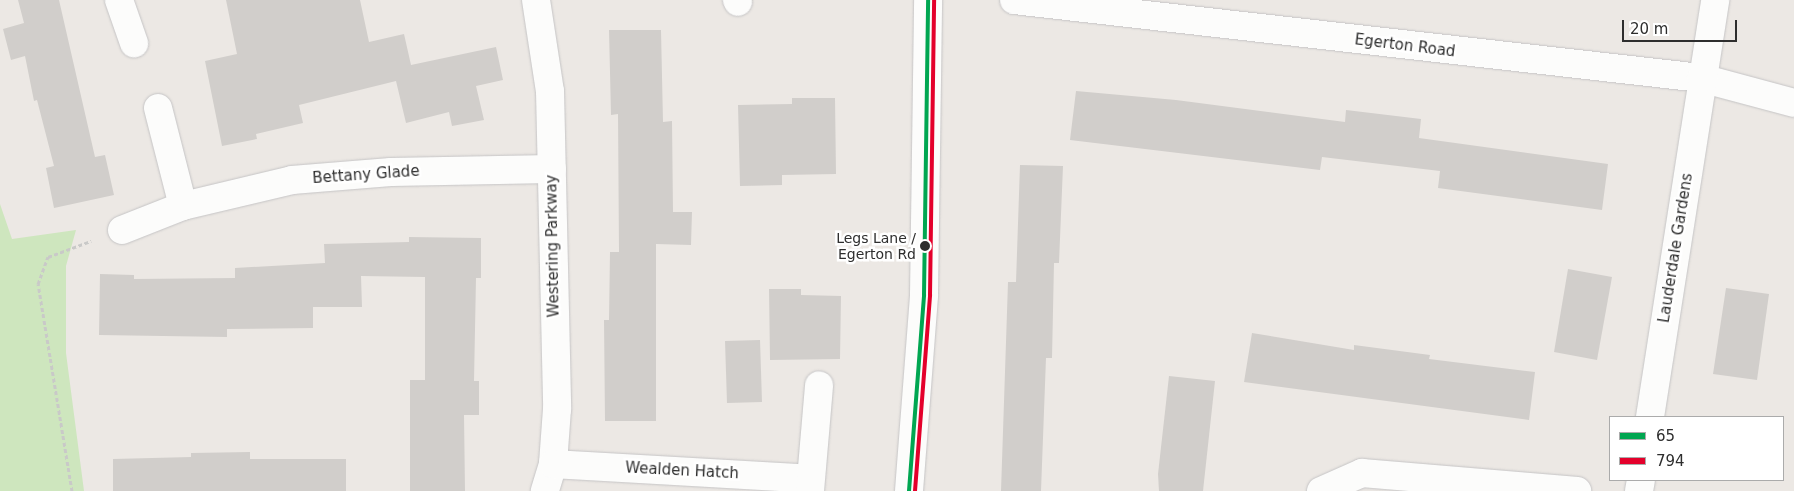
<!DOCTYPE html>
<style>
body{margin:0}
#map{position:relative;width:1794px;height:491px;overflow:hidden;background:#ece8e4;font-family:"DejaVu Sans",sans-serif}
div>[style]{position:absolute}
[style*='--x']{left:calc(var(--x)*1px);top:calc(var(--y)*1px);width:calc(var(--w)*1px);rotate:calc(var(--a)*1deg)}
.green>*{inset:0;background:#cee6be}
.building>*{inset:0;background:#d1cecb}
.path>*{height:3px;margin-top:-1.5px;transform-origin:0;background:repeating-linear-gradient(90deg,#c9c9c8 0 4px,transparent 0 6.5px)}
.roads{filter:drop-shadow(0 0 1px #c5c4c5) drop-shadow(0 0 1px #c5c4c5)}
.minor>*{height:28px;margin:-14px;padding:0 14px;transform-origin:14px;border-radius:14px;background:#fcfcfb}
.bus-1>*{height:4px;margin:-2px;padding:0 2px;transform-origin:2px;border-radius:2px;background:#00a651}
.bus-2>*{height:4px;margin:-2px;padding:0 2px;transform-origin:2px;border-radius:2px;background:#e4002b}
.dots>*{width:14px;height:14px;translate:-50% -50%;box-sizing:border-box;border:2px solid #fff;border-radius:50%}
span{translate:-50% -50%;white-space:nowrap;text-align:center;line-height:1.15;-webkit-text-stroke:5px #fff;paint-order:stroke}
.bus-label{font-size:14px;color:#2e2e2e}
.right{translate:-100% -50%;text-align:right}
.street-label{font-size:15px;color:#2e2e2e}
.legend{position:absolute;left:1609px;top:416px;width:175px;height:65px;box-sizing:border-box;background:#fff;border:1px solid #ababab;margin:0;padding:6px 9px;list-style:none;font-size:15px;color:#2e2e2e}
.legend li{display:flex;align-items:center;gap:10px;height:25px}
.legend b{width:25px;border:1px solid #ababab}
.scale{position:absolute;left:1622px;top:20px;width:115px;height:22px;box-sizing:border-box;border:2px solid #2e2e2e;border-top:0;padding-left:6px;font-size:15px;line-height:18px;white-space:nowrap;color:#2e2e2e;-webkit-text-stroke:4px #fff;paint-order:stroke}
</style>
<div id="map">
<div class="green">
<div style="clip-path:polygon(0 204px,12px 239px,76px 230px,66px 266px,66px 353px,84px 491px,0 491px)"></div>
</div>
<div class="building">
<div style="clip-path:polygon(18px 0,59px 0,95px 157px,105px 155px,114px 195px,54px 208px,46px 168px,54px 166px,37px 100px,34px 101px,25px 56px,11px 60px,3px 29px,24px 23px)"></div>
<div style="clip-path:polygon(226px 0,360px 0,369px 42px,404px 34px,411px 65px,496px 47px,503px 80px,476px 86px,484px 120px,452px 126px,449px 112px,406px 123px,396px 81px,299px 105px,303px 123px,256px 134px,257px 139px,222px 146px,205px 61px,237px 54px)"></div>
<div style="clip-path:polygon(609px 30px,661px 30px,663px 122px,672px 121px,673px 212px,692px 212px,691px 245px,656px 244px,656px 421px,605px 421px,604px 320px,609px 320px,610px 252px,619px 252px,618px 114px,611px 115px)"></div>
<div style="clip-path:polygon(1076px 91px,1176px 100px,1345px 122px,1346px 110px,1421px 119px,1419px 138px,1608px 164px,1602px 210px,1438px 188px,1440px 171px,1322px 157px,1320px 170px,1070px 140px)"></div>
<div style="clip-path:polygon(792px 98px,835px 98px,836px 174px,782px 175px,782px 185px,740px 186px,738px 105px,792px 104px)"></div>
<div style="clip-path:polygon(1020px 165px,1063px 166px,1059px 263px,1054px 263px,1052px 358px,1046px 358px,1041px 491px,1001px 491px,1008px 282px,1016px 282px)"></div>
<div style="clip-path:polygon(409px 237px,481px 238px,481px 278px,476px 278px,474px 381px,479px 381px,479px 415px,464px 415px,465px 491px,410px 491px,410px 380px,425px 380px,425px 277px,361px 276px,362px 307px,313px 307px,313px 328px,227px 329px,227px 337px,99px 335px,100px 274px,134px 275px,134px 279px,235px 278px,235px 268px,325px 263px,324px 244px,409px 242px)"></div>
<div style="clip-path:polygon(1568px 269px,1612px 277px,1597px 360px,1554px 352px)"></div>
<div style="clip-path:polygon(1726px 288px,1769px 294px,1757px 380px,1713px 374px)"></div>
<div style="clip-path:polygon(769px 289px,801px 289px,801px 295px,841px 296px,840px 359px,770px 360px)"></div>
<div style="clip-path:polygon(1252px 333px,1354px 350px,1354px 345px,1430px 355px,1429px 359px,1535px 372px,1529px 420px,1244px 382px)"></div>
<div style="clip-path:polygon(760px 340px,762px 402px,727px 403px,725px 341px)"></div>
<div style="clip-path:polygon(1169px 376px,1215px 381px,1203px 491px,1159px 491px,1158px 474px)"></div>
<div style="clip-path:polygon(250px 452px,250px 459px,346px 459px,346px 491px,113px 491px,113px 459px,191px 457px,191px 453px)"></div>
</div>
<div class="path">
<div style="--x:72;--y:491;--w:210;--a:-99.3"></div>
<div style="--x:38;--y:284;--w:29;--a:-70"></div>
<div style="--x:48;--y:257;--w:46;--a:-20.4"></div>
</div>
<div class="roads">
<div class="minor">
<div style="--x:119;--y:0;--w:46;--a:70.8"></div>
<div style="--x:536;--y:0;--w:92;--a:81.3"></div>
<div style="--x:550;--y:91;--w:318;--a:88.7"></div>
<div style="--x:557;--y:409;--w:55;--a:94.2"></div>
<div style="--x:553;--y:464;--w:28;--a:107"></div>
<div style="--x:737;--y:0;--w:2;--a:63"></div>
<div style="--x:1014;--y:0;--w:691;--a:6.48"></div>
<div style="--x:1701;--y:78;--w:96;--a:15"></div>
<div style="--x:158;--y:108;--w:101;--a:75.7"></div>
<div style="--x:122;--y:230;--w:66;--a:-21.5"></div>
<div style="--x:183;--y:206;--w:112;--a:-13.4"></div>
<div style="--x:292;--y:180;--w:99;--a:-4.6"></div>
<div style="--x:391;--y:172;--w:161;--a:-1.1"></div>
<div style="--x:1650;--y:417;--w:422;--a:-81.1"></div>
<div style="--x:553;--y:464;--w:257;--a:3.3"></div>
<div style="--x:810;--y:491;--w:106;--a:-85.1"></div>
<div style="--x:909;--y:491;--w:197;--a:-85.6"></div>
<div style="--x:924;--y:295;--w:295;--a:-89.2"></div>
<div style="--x:1321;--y:491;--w:45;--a:-23.7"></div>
<div style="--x:1362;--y:473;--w:216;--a:4.8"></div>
<div style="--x:1639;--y:491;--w:11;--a:-80"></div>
</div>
</div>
<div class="bus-1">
<div style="--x:909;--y:491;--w:197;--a:-85.6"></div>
<div style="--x:924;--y:295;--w:295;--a:-89.2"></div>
</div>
<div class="bus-2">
<div style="--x:915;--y:491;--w:197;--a:-85.6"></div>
<div style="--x:930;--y:295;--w:295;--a:-89.2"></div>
</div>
<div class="dots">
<div style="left:925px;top:246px;background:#2e2e2e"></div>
</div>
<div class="bus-label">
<span class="right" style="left:916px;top:246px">Legs Lane /<br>Egerton Rd</span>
</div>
<div class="street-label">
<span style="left:1405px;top:46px;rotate:7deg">Egerton Road</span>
<span style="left:366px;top:175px;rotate:-4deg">Bettany Glade</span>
<span style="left:553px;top:246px;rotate:-91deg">Westering Parkway</span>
<span style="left:1676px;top:248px;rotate:-81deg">Lauderdale Gardens</span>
<span style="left:682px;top:471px;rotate:3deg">Wealden Hatch</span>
</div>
<ul class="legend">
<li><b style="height:6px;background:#00a651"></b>65</li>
<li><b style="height:6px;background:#e4002b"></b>794</li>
</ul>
<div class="scale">20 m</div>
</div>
